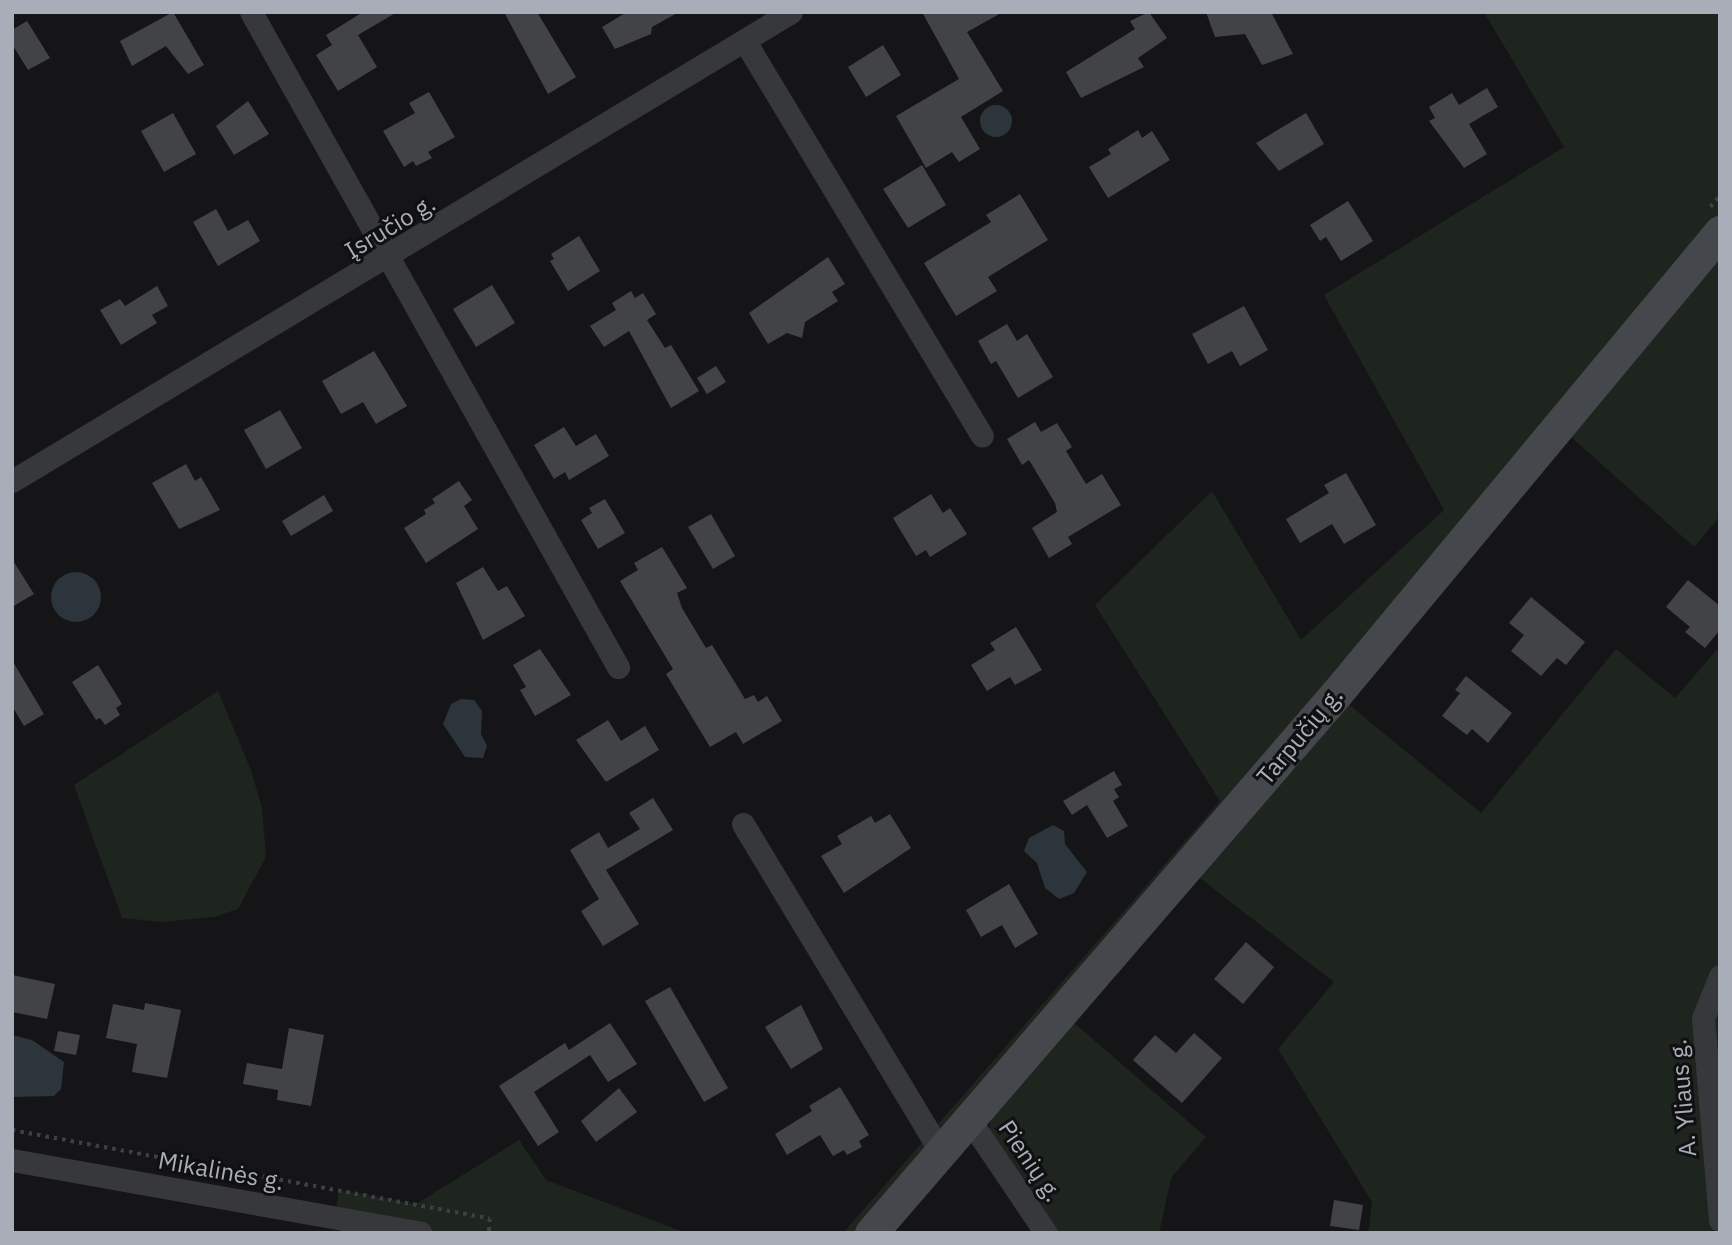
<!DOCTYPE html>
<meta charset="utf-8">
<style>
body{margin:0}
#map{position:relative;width:1732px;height:1245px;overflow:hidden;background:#151517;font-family:"IBM Plex Sans",sans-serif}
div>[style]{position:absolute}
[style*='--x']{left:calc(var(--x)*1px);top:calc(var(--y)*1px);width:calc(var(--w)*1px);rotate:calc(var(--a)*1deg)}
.green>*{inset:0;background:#1d251e}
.water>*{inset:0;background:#2c353b}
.round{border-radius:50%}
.building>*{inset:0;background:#424347}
.path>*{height:3.5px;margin-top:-1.75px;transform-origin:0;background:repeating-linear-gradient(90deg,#3c3f43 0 3.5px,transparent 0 8.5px)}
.minor>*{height:23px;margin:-11.5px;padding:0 11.5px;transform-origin:11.5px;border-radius:11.5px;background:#36383c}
.secondary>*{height:33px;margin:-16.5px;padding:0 16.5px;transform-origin:16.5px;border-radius:16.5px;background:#44474c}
span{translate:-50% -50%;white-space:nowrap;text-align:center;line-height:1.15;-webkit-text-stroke:6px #101012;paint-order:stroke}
.street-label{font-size:24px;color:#a8adb7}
.frame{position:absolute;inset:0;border:14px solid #a8adb7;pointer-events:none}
</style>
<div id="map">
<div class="green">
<div style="clip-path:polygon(1484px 12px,1720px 12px,1720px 516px,1694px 547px,1558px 425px,1336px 694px,1481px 813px,1616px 649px,1675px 698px,1720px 646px,1720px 1233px,1368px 1233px,1372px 1202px,1278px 1049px,1334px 982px,1196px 875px,871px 1233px,843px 1233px,1220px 801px,1095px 605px,1212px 491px,1301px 640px,1444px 510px,1324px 295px,1564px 147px)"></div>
<div style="clip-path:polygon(218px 691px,251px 770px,262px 808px,266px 857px,238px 909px,214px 917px,162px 922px,122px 918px,74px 785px)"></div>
<div style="clip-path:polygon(1073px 1022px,1206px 1137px,1171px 1178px,1159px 1233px,1055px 1233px,990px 1141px,990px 1117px)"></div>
<div style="clip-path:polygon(519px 1140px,546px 1180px,686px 1233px,421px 1233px,335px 1217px,339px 1190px,416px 1204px)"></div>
</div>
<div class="water">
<div class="round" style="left:980px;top:105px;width:32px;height:32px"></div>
<div class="round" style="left:51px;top:572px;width:50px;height:50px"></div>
<div style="clip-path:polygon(461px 699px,474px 700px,482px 711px,481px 734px,487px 746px,483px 758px,465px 757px,443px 724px,451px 704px)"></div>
<div style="clip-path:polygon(1053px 825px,1064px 831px,1065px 844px,1087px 872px,1074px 893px,1059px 899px,1045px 888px,1037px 863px,1024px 851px,1029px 838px)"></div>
<div style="clip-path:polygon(12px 1035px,32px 1040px,64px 1062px,61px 1089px,54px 1096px,12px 1097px)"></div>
</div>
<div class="building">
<div style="clip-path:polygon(173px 12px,204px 65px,188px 74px,166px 46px,132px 66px,120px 41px)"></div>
<div style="clip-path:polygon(363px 12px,397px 12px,358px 35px,377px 67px,338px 91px,316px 55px,332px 45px,326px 35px)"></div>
<div style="clip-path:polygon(504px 12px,537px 12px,576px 77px,548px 94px)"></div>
<div style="clip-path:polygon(627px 12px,679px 12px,652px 27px,651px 34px,615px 49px,602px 27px)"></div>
<div style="clip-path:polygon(922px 12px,1003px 12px,967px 32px,1003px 91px,961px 117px,980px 149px,959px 162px,952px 152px,926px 168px,896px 116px,959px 79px)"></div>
<div style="clip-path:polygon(1149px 12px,1167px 38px,1138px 58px,1144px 67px,1081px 98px,1066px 72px,1135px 29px,1130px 21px)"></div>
<div style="clip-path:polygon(1206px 12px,1271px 12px,1293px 54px,1262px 65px,1245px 34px,1215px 37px)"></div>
<div style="clip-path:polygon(27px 21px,50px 58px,28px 70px,12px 44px,12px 30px)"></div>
<div style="clip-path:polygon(883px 45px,901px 75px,866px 97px,848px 67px)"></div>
<div style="clip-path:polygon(1487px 88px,1498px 107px,1469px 124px,1487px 154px,1464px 168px,1429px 121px,1435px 118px,1429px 107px,1452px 93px,1459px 105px)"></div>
<div style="clip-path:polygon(429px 92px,455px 137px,428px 152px,432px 158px,416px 166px,413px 161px,404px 167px,383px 131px,415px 113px,409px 103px)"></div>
<div style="clip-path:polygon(248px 101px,269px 134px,234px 155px,216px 126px)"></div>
<div style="clip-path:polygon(173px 113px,196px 154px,164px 172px,141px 131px)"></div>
<div style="clip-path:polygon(1306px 113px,1324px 144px,1279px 171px,1256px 143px)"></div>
<div style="clip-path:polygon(1138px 130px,1142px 138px,1152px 131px,1170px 160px,1108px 198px,1089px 167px,1111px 154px,1108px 149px)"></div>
<div style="clip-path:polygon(922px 165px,946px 205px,908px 228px,883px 189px)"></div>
<div style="clip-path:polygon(1020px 194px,1048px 240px,988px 277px,997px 291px,956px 316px,924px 263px,991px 222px,986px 215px)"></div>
<div style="clip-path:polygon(1348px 201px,1373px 241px,1341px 261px,1326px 237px,1320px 241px,1310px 225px)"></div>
<div style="clip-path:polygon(216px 209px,228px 231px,248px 220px,260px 241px,218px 266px,193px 222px)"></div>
<div style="clip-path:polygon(579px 236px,600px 271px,568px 291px,550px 261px,554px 259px,551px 254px)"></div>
<div style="clip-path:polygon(828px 257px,845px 284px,832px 292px,838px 301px,805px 322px,802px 338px,787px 333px,768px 344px,749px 313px)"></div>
<div style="clip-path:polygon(492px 285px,515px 323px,476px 347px,453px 309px)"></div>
<div style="clip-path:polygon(157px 286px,168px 306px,152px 315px,157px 323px,121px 345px,100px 310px,120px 299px,125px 306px)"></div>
<div style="clip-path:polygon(631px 291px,635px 298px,643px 293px,656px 314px,647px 320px,665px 348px,671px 345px,699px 391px,671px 408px,629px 331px,604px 347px,590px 326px,616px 310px,612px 303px)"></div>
<div style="clip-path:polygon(1244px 306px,1268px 350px,1240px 366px,1232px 351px,1208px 364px,1192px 334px)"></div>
<div style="clip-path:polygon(1007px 324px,1017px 341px,1027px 334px,1053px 377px,1018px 398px,996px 361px,991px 364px,978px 341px)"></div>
<div style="clip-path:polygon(374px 351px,407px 406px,376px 424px,363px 402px,341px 414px,322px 381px)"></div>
<div style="clip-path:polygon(716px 366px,726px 382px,707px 394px,697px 378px)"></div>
<div style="clip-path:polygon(280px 410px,302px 448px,266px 469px,244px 430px)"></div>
<div style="clip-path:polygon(1035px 422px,1041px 432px,1057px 423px,1072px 447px,1066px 451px,1086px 484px,1102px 474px,1121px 505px,1068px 537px,1072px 544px,1049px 558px,1032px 528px,1057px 512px,1055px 503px,1029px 460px,1022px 465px,1007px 439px)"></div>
<div style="clip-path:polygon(564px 427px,576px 446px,596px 434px,609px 456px,569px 480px,565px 472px,554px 479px,534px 445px)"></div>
<div style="clip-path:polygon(186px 464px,195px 481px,201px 477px,220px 510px,179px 529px,152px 483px)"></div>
<div style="clip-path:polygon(1346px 473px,1376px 525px,1344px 544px,1332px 524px,1300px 543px,1286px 519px,1329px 493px,1324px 485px)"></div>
<div style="clip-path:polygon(459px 481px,472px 500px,464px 506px,478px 529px,426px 563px,404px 528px,426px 514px,424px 510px,435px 503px,432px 499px)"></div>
<div style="clip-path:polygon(931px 494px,943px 513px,950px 508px,967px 534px,930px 557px,926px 550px,916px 556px,893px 518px)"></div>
<div style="clip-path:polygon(324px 495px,333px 511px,291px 536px,282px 521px)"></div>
<div style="clip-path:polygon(605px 499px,625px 533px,598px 549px,581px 520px,592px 513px,589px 508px)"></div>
<div style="clip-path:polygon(711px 514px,735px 556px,713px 569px,688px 527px)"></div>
<div style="clip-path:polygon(662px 547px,687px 588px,677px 593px,682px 608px,706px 648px,712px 645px,745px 699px,754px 695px,758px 702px,767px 696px,782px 721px,743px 744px,736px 732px,710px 747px,666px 674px,673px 669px,620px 581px,638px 570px,634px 563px)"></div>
<div style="clip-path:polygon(12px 559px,34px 594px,12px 607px)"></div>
<div style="clip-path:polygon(483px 567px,498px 591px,507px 586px,525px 616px,483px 640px,456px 583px)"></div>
<div style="clip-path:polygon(1688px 580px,1720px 606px,1720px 630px,1705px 648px,1685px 632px,1690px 627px,1666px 607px)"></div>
<div style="clip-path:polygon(1531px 597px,1585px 642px,1566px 665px,1557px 658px,1541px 676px,1511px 651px,1524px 635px,1509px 623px)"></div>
<div style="clip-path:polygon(1016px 627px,1042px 670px,1015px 685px,1010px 677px,987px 691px,971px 665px,995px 650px,990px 643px)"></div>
<div style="clip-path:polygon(540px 649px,571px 695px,535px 716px,520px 690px,526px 687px,513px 665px)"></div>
<div style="clip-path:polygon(12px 660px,44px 714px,24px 726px,12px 706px)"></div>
<div style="clip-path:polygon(98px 665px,122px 704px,116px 708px,120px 715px,105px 725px,100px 718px,96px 720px,72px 682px)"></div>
<div style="clip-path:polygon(1466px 676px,1512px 713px,1488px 743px,1472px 729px,1467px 735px,1442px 716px,1460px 693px,1455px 690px)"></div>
<div style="clip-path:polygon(608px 720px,621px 741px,645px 726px,659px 750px,606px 782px,576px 740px)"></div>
<div style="clip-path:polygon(1114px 771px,1122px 785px,1114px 789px,1119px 797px,1113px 801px,1128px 826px,1107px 838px,1087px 805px,1072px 815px,1063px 801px)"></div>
<div style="clip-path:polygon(653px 798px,673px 830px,606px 870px,639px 924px,603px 946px,581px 911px,599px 899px,570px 850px,599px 832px,608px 848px,640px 829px,629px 813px)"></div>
<div style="clip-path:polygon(890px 814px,911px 848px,844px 893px,821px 856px,842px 844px,837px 836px,871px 816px,875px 823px)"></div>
<div style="clip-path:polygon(1009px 884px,1038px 934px,1015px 948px,1002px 925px,981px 937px,966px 910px)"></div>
<div style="clip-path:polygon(1246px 942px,1274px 967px,1243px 1004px,1214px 979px)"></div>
<div style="clip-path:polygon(12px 975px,55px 984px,47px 1019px,12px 1012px)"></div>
<div style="clip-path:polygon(670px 987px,728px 1088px,704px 1102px,645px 1001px)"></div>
<div style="clip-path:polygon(145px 1003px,181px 1010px,167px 1078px,132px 1072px,137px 1044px,106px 1038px,113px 1004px,144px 1010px)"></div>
<div style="clip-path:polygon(801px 1005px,823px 1049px,791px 1069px,765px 1027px)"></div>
<div style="clip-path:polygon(610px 1023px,637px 1064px,608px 1082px,590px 1055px,534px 1092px,559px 1132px,538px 1146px,499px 1086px,565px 1043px,569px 1050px)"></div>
<div style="clip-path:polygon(289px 1028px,324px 1035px,311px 1106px,277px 1100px,278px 1090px,243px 1084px,247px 1063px,282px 1069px)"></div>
<div style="clip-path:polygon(58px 1031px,80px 1035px,76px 1055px,54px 1051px)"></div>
<div style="clip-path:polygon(1194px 1033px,1222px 1058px,1182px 1103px,1133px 1060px,1155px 1035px,1176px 1053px)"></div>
<div style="clip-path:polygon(840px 1087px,869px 1135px,859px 1141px,862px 1147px,847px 1155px,844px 1150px,833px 1156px,820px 1135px,787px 1155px,775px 1134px,812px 1111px,809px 1106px)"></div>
<div style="clip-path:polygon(619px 1088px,637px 1112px,596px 1142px,581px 1121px)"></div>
<div style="clip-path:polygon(1334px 1200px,1363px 1205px,1359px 1230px,1330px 1226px)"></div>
</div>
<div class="path">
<div style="--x:1710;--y:207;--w:15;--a:-48"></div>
<div style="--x:12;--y:1130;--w:486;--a:10.5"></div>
<div style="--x:490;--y:1219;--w:14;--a:94"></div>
</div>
<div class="minor">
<div style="--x:251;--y:12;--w:751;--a:60.74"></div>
<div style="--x:746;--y:43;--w:458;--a:59"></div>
<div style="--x:12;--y:481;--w:909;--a:-31.05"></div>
<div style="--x:743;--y:824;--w:383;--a:58.9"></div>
<div style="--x:1720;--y:976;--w:45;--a:112"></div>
<div style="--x:1703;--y:1018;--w:203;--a:85.2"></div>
<div style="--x:969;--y:1119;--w:138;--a:56"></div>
<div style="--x:12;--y:1160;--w:415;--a:10.1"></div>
</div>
<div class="secondary">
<div style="--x:871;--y:1233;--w:712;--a:-49.22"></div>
<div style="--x:1336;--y:694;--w:601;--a:-50.27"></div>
</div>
<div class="street-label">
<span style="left:390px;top:227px;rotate:-31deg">Įsručio g.</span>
<span style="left:1300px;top:736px;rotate:-50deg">Tarpučių g.</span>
<span style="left:1683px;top:1098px;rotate:-95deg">A. Yliaus g.</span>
<span style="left:1030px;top:1161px;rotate:56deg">Pienių g.</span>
<span style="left:221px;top:1171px;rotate:10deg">Mikalinės g.</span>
</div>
<div class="frame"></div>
</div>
